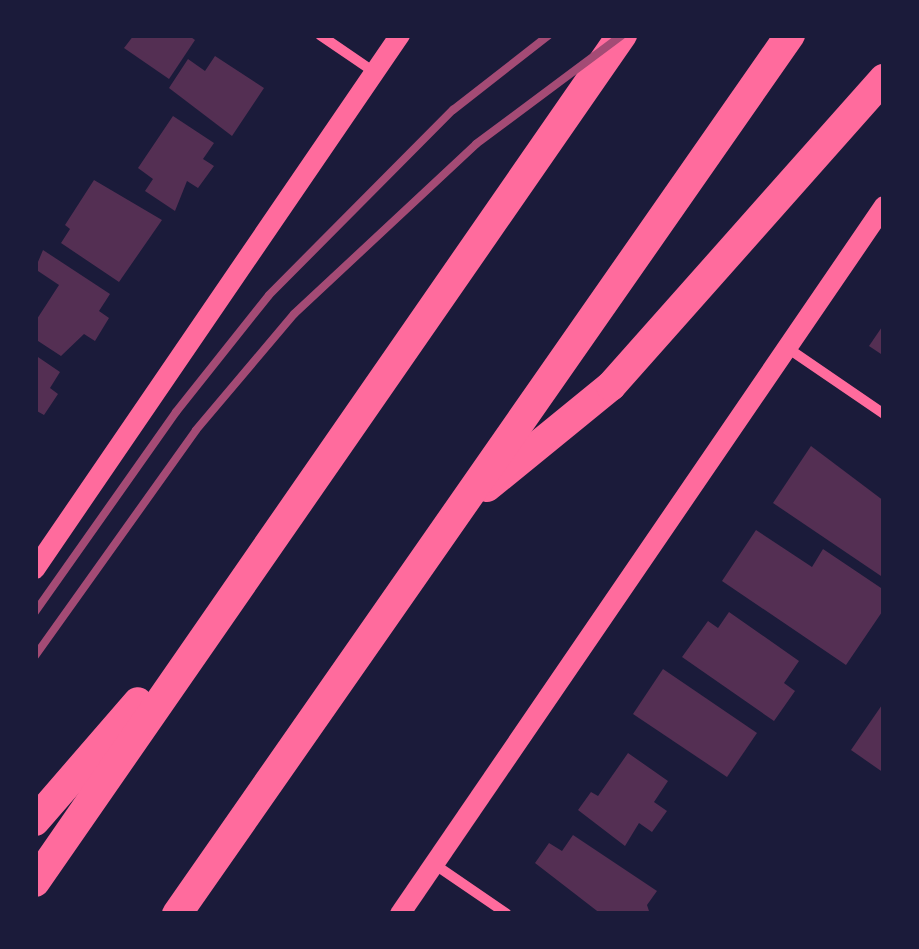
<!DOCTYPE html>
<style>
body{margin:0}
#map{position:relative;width:919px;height:949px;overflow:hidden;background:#1b1b3a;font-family:Bitter,serif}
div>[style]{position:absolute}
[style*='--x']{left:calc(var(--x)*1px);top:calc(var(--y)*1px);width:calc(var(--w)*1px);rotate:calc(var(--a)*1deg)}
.building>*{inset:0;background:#542f53}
.minor>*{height:10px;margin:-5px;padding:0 5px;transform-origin:5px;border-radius:5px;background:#ff6b9d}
.secondary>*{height:20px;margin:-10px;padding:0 10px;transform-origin:10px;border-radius:10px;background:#ff6b9d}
.motorway>*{height:30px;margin:-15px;padding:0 15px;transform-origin:15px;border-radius:15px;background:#ff6b9d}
.rail>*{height:8px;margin:-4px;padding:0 4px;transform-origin:4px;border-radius:4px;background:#a44b75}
span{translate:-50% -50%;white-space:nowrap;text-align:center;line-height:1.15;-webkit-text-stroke:10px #1b1b3a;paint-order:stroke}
.frame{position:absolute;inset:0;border:38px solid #1b1b3a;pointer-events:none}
</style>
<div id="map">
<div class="building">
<div style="clip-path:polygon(134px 35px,188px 35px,195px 40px,169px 79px,124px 48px)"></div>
<div style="clip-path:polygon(215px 56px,264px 88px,232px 136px,169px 88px,188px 59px,205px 71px)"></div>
<div style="clip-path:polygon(173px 116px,214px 143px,203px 159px,214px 166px,198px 188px,187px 181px,175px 211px,145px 191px,153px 179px,138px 168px)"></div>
<div style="clip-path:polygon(94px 180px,162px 220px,119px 282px,61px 243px,70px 229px,65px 225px)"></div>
<div style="clip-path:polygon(43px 250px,110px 294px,99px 311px,109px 318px,95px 341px,84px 334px,61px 356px,35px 339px,35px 322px,59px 285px,35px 269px)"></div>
<div style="clip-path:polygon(884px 324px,884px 356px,869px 346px)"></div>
<div style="clip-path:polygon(35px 355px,60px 372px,50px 388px,58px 394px,44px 415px,35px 410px)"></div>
<div style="clip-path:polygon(811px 446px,884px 501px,881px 576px,773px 503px)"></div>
<div style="clip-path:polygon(756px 530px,812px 567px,823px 549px,884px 590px,884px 609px,846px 665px,722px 581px)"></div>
<div style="clip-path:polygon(729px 612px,799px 661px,784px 683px,795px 691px,774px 721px,682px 657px,708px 621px,718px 628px)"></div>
<div style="clip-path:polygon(663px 669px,757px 733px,727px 777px,633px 714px)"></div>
<div style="clip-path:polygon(884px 702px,884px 773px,851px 750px)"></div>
<div style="clip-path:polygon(628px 753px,668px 781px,654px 802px,667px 811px,652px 832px,639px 823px,625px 846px,578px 810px,591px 792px,598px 796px)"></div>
<div style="clip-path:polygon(573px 835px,657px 891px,647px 905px,650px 914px,601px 914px,535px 863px,549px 843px,562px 851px)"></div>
</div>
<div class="minor">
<div style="--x:320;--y:35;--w:65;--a:34.4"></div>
<div style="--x:786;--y:347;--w:119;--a:34.4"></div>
<div style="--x:434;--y:864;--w:88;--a:34.4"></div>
</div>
<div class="secondary">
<div style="--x:35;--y:569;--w:647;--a:-55.65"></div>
<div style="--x:400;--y:914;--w:858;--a:-55.64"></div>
</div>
<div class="motorway">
<div style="--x:487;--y:487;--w:160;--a:-39.2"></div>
<div style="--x:611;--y:386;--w:411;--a:-48.4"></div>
<div style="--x:35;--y:821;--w:157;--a:-49.1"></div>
<div style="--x:35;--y:882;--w:1031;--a:-55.28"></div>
<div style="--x:177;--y:914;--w:1072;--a:-55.11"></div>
</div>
<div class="rail">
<div style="--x:35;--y:612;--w:245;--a:-54.8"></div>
<div style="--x:176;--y:412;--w:149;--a:-51.5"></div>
<div style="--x:269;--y:295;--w:261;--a:-45.2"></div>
<div style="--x:453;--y:110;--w:122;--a:-38"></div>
<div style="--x:35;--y:656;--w:277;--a:-54.5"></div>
<div style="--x:196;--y:430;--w:152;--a:-49.8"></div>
<div style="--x:294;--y:314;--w:249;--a:-43"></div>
<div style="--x:476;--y:144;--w:182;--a:-36.7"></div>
</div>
<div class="frame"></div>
</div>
